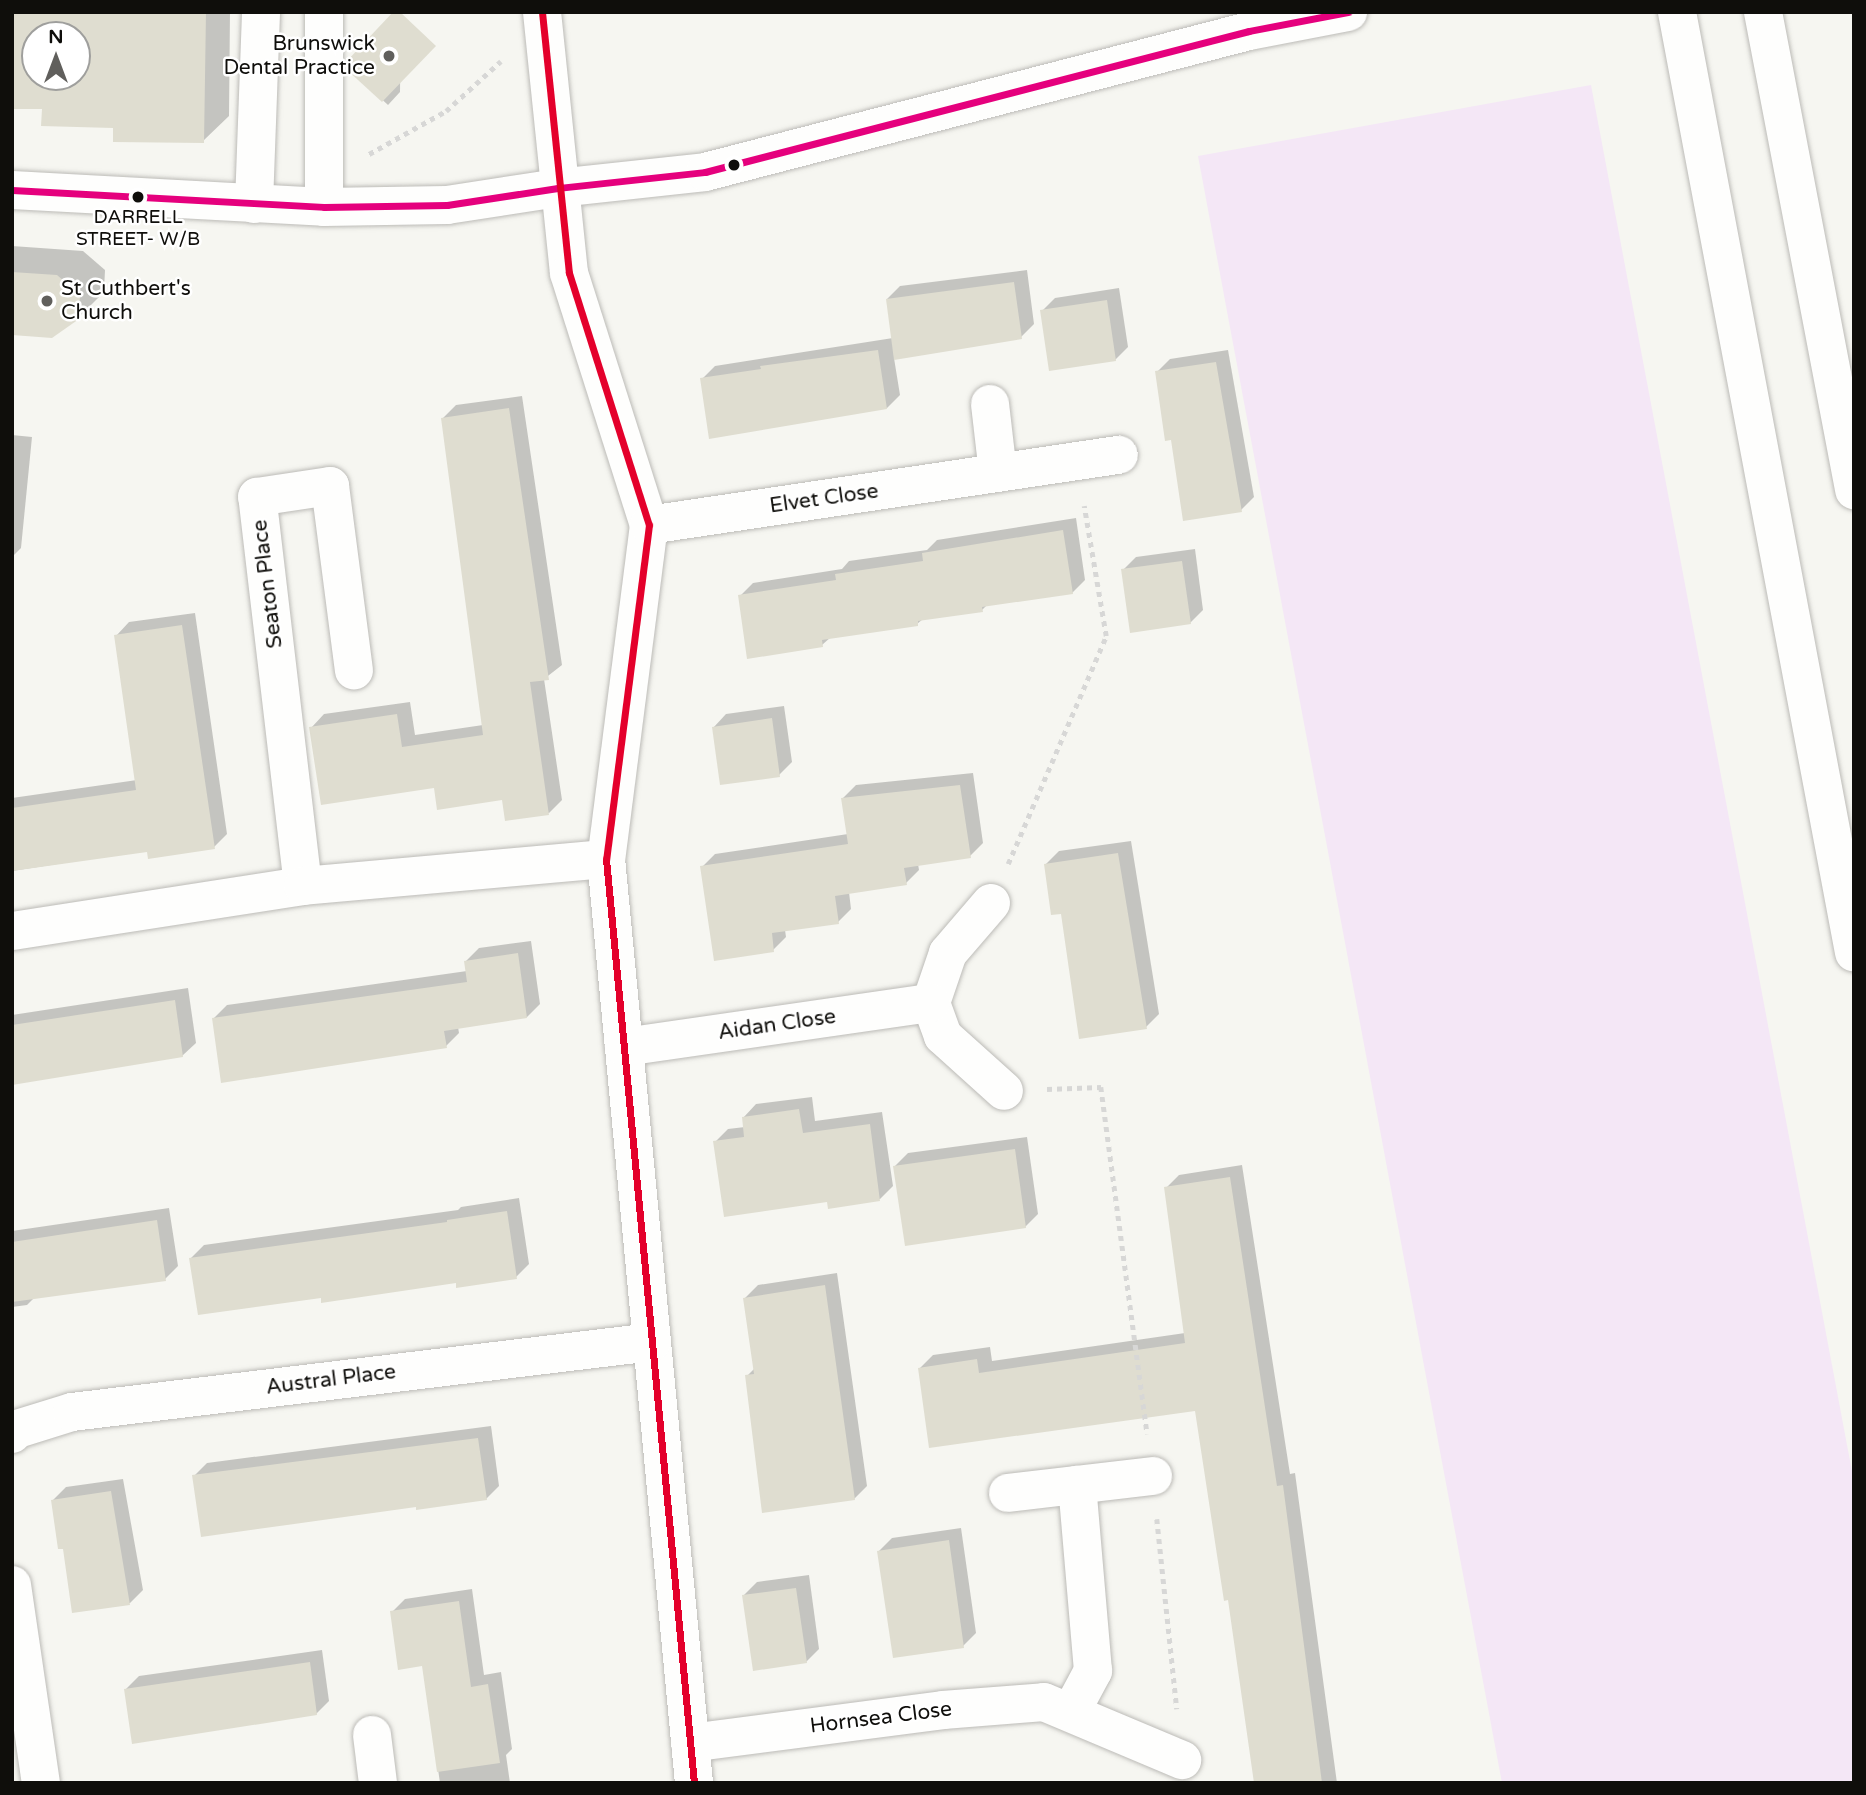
<!DOCTYPE html>
<style>
body{margin:0}
#map{position:relative;width:1866px;height:1795px;overflow:hidden;background:#f6f6f1;font-family:"Varela Round",sans-serif}
div>[style]{position:absolute}
[style*='--x']{left:calc(var(--x)*1px);top:calc(var(--y)*1px);width:calc(var(--w)*1px);rotate:calc(var(--a)*1deg)}
.green>*{inset:0;background:#f4e7f6}
.shadow>*{inset:0;background:#0003}
.building>*{inset:0;background:#dfddd0}
.path>*{height:4.5px;margin-top:-2.25px;transform-origin:0;background:repeating-linear-gradient(90deg,#d7d7d6 0 5px,transparent 0 10px)}
.roads{filter:drop-shadow(0 0 2px #bcbbb7) drop-shadow(0 0 2px #bcbbb7)}
.minor>*{height:38px;margin:-19px;padding:0 19px;transform-origin:19px;border-radius:19px;background:#fefefd}
.highway>*{height:38px;margin:-19px;padding:0 19px;transform-origin:19px;border-radius:19px;background:#fefefd}
.bus-1>*{height:7px;margin:-3.5px;padding:0 3.5px;transform-origin:3.5px;border-radius:3.5px;background:#e5007d}
.bus-2>*{height:7px;margin:-3.5px;padding:0 3.5px;transform-origin:3.5px;border-radius:3.5px;background:#e4002b}
.dots>*{width:19px;height:19px;translate:-50% -50%;box-sizing:border-box;border:4px solid #fff;border-radius:50%}
span{translate:-50% -50%;white-space:nowrap;text-align:center;line-height:1.15;-webkit-text-stroke:5px #fff;paint-order:stroke}
.bus-label{font-size:19px;color:#0f0e0b}
.poi-label{font-size:21px;color:#0f0e0b}
.right{translate:-100% -50%;text-align:right}
.left{translate:0 -50%;text-align:left}
.street-label{font-size:21px;color:#0f0e0b}
.frame{position:absolute;inset:0;border:14px solid #0f0e0b;pointer-events:none}
.north{position:absolute;left:21px;top:21px;width:70px;height:70px;box-sizing:border-box;background:#fff;border:2px solid #9f9f9d;border-radius:50%;rotate:0deg;font-size:19px;font-weight:700;line-height:28px;text-align:center;color:#0f0e0b}
.north::after{content:'';display:block;margin:auto;width:24px;height:32px;background:#605f5c;clip-path:polygon(50% 0,100% 100%,50% 72%,0 100%)}
</style>
<div id="map">
<div class="green">
<div style="clip-path:polygon(1591px 85px,1854px 1482px,1854px 1783px,1502px 1783px,1198px 156px)"></div>
</div>
<div class="shadow">
<div style="clip-path:polygon(evenodd,12px 12px,230px 12px,229px 116px,203px 141px,115px 127px,43px 107px,12px 12px,35px 35px,77px 35px,77px 77px,35px 77px,35px 35px)"></div>
<div style="clip-path:polygon(396px 12px,401px 12px,400px 92px,388px 105px,348px 68px)"></div>
<div style="clip-path:polygon(12px 246px,83px 251px,105px 270px,104px 292px,78px 318px,12px 333px)"></div>
<div style="clip-path:polygon(1027px 270px,1034px 324px,1021px 337px,894px 358px,900px 395px,887px 408px,702px 379px,715px 366px,893px 338px,887px 299px,900px 286px)"></div>
<div style="clip-path:polygon(1119px 288px,1128px 347px,1115px 360px,1042px 311px,1055px 298px)"></div>
<div style="clip-path:polygon(1228px 350px,1254px 497px,1241px 510px,1173px 438px,1157px 372px,1170px 359px)"></div>
<div style="clip-path:polygon(522px 396px,562px 665px,544px 679px,562px 800px,549px 813px,504px 798px,435px 786px,311px 728px,324px 714px,410px 702px,415px 735px,483px 725px,443px 418px,456px 405px)"></div>
<div style="clip-path:polygon(12px 435px,32px 437px,21px 548px,12px 557px)"></div>
<div style="clip-path:polygon(1076px 518px,1085px 580px,1072px 593px,988px 604px,982px 610px,923px 619px,917px 624px,831px 637px,822px 645px,740px 596px,753px 583px,842px 569px,849px 561px,927px 550px,937px 540px)"></div>
<div style="clip-path:polygon(1195px 549px,1203px 610px,1190px 623px,1123px 570px,1136px 557px)"></div>
<div style="clip-path:polygon(195px 613px,227px 834px,214px 847px,148px 850px,12px 871px,12px 798px,137px 780px,116px 636px,129px 622px)"></div>
<div style="clip-path:polygon(784px 706px,792px 762px,779px 775px,713px 728px,726px 714px)"></div>
<div style="clip-path:polygon(973px 773px,983px 843px,970px 856px,918px 864px,919px 870px,906px 883px,849px 892px,851px 909px,838px 922px,785px 930px,786px 937px,773px 950px,702px 867px,715px 854px,848px 834px,843px 798px,856px 785px)"></div>
<div style="clip-path:polygon(1131px 841px,1159px 1014px,1146px 1027px,1062px 912px,1046px 864px,1059px 851px)"></div>
<div style="clip-path:polygon(531px 941px,540px 1004px,527px 1017px,458px 1027px,459px 1033px,446px 1046px,214px 1018px,227px 1005px,467px 971px,466px 961px,479px 948px)"></div>
<div style="clip-path:polygon(188px 988px,196px 1043px,182px 1056px,12px 1082px,12px 1015px)"></div>
<div style="clip-path:polygon(812px 1097px,815px 1121px,882px 1112px,893px 1186px,880px 1199px,828px 1200px,715px 1142px,728px 1129px,745px 1127px,743px 1118px,756px 1104px)"></div>
<div style="clip-path:polygon(1027px 1137px,1038px 1214px,1025px 1227px,895px 1166px,908px 1153px)"></div>
<div style="clip-path:polygon(1242px 1165px,1290px 1474px,1295px 1473px,1337px 1783px,1256px 1783px,1230px 1598px,1196px 1409px,920px 1368px,933px 1355px,990px 1347px,992px 1361px,1185px 1333px,1166px 1188px,1179px 1175px)"></div>
<div style="clip-path:polygon(519px 1198px,529px 1264px,516px 1277px,457px 1281px,191px 1258px,204px 1245px,458px 1210px,461px 1207px)"></div>
<div style="clip-path:polygon(169px 1208px,178px 1266px,165px 1279px,35px 1297px,27px 1305px,12px 1307px,12px 1231px)"></div>
<div style="clip-path:polygon(837px 1273px,867px 1486px,854px 1499px,747px 1376px,755px 1368px,745px 1298px,758px 1285px)"></div>
<div style="clip-path:polygon(491px 1426px,499px 1486px,486px 1499px,417px 1505px,194px 1476px,207px 1463px)"></div>
<div style="clip-path:polygon(123px 1479px,143px 1590px,130px 1603px,74px 1611px,64px 1547px,53px 1500px,66px 1487px)"></div>
<div style="clip-path:polygon(961px 1528px,976px 1633px,963px 1646px,879px 1551px,892px 1538px)"></div>
<div style="clip-path:polygon(809px 1575px,819px 1649px,806px 1662px,744px 1595px,757px 1582px)"></div>
<div style="clip-path:polygon(472px 1589px,484px 1675px,501px 1672px,512px 1749px,506px 1755px,510px 1783px,440px 1783px,423px 1665px,392px 1612px,405px 1599px)"></div>
<div style="clip-path:polygon(322px 1650px,329px 1701px,316px 1714px,126px 1689px,139px 1676px)"></div>
</div>
<div class="building">
<div style="clip-path:polygon(evenodd,12px 12px,206px 12px,204px 143px,113px 142px,113px 128px,41px 126px,42px 109px,12px 109px,12px 12px,35px 35px,77px 35px,77px 77px,35px 77px,35px 35px)"></div>
<div style="clip-path:polygon(393px 12px,400px 12px,436px 46px,382px 102px,346px 69px,346px 62px)"></div>
<div style="clip-path:polygon(12px 272px,57px 275px,80px 295px,79px 319px,52px 338px,12px 335px)"></div>
<div style="clip-path:polygon(1014px 282px,1022px 339px,894px 360px,886px 299px)"></div>
<div style="clip-path:polygon(1107px 300px,1116px 361px,1049px 371px,1040px 310px)"></div>
<div style="clip-path:polygon(878px 350px,887px 409px,709px 439px,700px 378px,761px 369px,760px 366px)"></div>
<div style="clip-path:polygon(1216px 362px,1242px 512px,1183px 521px,1171px 440px,1165px 441px,1155px 371px)"></div>
<div style="clip-path:polygon(509px 408px,549px 680px,530px 682px,549px 815px,505px 821px,502px 800px,437px 810px,434px 788px,321px 805px,309px 727px,397px 714px,402px 747px,483px 735px,441px 418px)"></div>
<div style="clip-path:polygon(1063px 530px,1073px 594px,982px 607px,983px 612px,918px 621px,918px 626px,822px 640px,823px 647px,747px 659px,738px 595px,836px 580px,835px 574px,923px 561px,922px 553px)"></div>
<div style="clip-path:polygon(1182px 561px,1191px 624px,1130px 633px,1121px 569px)"></div>
<div style="clip-path:polygon(182px 625px,215px 849px,148px 859px,147px 852px,12px 871px,12px 808px,136px 790px,114px 635px)"></div>
<div style="clip-path:polygon(772px 718px,780px 777px,720px 785px,712px 727px)"></div>
<div style="clip-path:polygon(960px 785px,971px 858px,904px 868px,907px 885px,835px 896px,839px 924px,772px 933px,774px 952px,714px 961px,700px 866px,848px 844px,841px 798px)"></div>
<div style="clip-path:polygon(1118px 853px,1147px 1029px,1079px 1039px,1061px 914px,1051px 915px,1044px 864px)"></div>
<div style="clip-path:polygon(518px 953px,527px 1018px,444px 1031px,447px 1048px,221px 1083px,212px 1018px,467px 982px,464px 961px)"></div>
<div style="clip-path:polygon(175px 1000px,183px 1057px,12px 1085px,12px 1025px)"></div>
<div style="clip-path:polygon(799px 1109px,803px 1133px,870px 1124px,880px 1201px,828px 1209px,827px 1202px,724px 1217px,713px 1141px,744px 1137px,742px 1117px)"></div>
<div style="clip-path:polygon(1015px 1149px,1026px 1228px,905px 1246px,893px 1166px)"></div>
<div style="clip-path:polygon(1230px 1177px,1277px 1486px,1283px 1485px,1322px 1783px,1254px 1783px,1228px 1600px,1224px 1601px,1195px 1411px,929px 1448px,918px 1368px,977px 1359px,979px 1373px,1185px 1343px,1164px 1187px)"></div>
<div style="clip-path:polygon(507px 1211px,517px 1279px,456px 1288px,456px 1283px,321px 1303px,321px 1298px,198px 1315px,189px 1258px,447px 1222px,447px 1220px)"></div>
<div style="clip-path:polygon(157px 1220px,166px 1281px,12px 1302px,12px 1242px)"></div>
<div style="clip-path:polygon(825px 1285px,855px 1500px,762px 1513px,745px 1375px,754px 1374px,743px 1298px)"></div>
<div style="clip-path:polygon(478px 1438px,487px 1500px,416px 1510px,416px 1507px,201px 1537px,192px 1475px)"></div>
<div style="clip-path:polygon(111px 1491px,130px 1605px,72px 1613px,63px 1549px,58px 1549px,51px 1500px)"></div>
<div style="clip-path:polygon(949px 1540px,964px 1648px,893px 1658px,877px 1551px)"></div>
<div style="clip-path:polygon(796px 1588px,807px 1663px,753px 1671px,742px 1595px)"></div>
<div style="clip-path:polygon(459px 1601px,471px 1687px,488px 1684px,500px 1763px,437px 1772px,422px 1666px,398px 1670px,390px 1611px)"></div>
<div style="clip-path:polygon(310px 1662px,317px 1715px,132px 1744px,124px 1689px)"></div>
</div>
<div class="path">
<div style="--x:369;--y:154;--w:88;--a:-29.2"></div>
<div style="--x:446;--y:111;--w:74;--a:-42.3"></div>
<div style="--x:1008;--y:864;--w:248;--a:-66.7"></div>
<div style="--x:1106;--y:636;--w:132;--a:-99.6"></div>
<div style="--x:1047;--y:1089;--w:54;--a:-2.1"></div>
<div style="--x:1101;--y:1087;--w:350;--a:82.4"></div>
<div style="--x:1157;--y:1519;--w:191;--a:84"></div>
</div>
<div class="roads">
<div class="minor">
<div style="--x:542;--y:12;--w:262;--a:84.1"></div>
<div style="--x:569;--y:273;--w:264;--a:72.4"></div>
<div style="--x:649;--y:525;--w:337;--a:97.3"></div>
<div style="--x:606;--y:859;--w:928;--a:84.56"></div>
<div style="--x:12;--y:190;--w:312;--a:3.1"></div>
<div style="--x:324;--y:207;--w:123;--a:-0.9"></div>
<div style="--x:447;--y:205;--w:112;--a:-8.7"></div>
<div style="--x:558;--y:188;--w:148;--a:-6.2"></div>
<div style="--x:705;--y:172;--w:562;--a:-14.53"></div>
<div style="--x:1249;--y:31;--w:101;--a:-10.9"></div>
<div style="--x:254;--y:204;--w:192;--a:-87.9"></div>
<div style="--x:324;--y:207;--w:195;--a:-90"></div>
<div style="--x:990;--y:404;--w:69;--a:83.4"></div>
<div style="--x:649;--y:525;--w:475;--a:-8.5"></div>
<div style="--x:303;--y:886;--w:392;--a:-96.7"></div>
<div style="--x:257;--y:497;--w:74;--a:-8.6"></div>
<div style="--x:330;--y:486;--w:186;--a:82.6"></div>
<div style="--x:991;--y:903;--w:66;--a:130.7"></div>
<div style="--x:948;--y:953;--w:53;--a:108.8"></div>
<div style="--x:931;--y:1003;--w:35;--a:70"></div>
<div style="--x:943;--y:1036;--w:82;--a:42"></div>
<div style="--x:12;--y:931;--w:294;--a:-8.8"></div>
<div style="--x:303;--y:886;--w:304;--a:-5.1"></div>
<div style="--x:624;--y:1047;--w:310;--a:-8.2"></div>
<div style="--x:12;--y:1434;--w:4;--a:-63"></div>
<div style="--x:14;--y:1430;--w:61;--a:-17.2"></div>
<div style="--x:72;--y:1412;--w:584;--a:-6.88"></div>
<div style="--x:1008;--y:1493;--w:146;--a:-6.7"></div>
<div style="--x:12;--y:1585;--w:200;--a:81.7"></div>
<div style="--x:1071;--y:1712;--w:47;--a:-61.8"></div>
<div style="--x:1093;--y:1671;--w:187;--a:-94.9"></div>
<div style="--x:372;--y:1735;--w:48;--a:82.9"></div>
<div style="--x:690;--y:1743;--w:255;--a:-7.4"></div>
<div style="--x:943;--y:1710;--w:101;--a:-4.5"></div>
<div style="--x:1044;--y:1702;--w:150;--a:22.8"></div>
</div>
<div class="highway">
<div style="--x:1677;--y:12;--w:957;--a:79.34"></div>
<div style="--x:1763;--y:12;--w:487;--a:79.2"></div>
</div>
</div>
<div class="bus-1">
<div style="--x:12;--y:190;--w:312;--a:3.1"></div>
<div style="--x:324;--y:207;--w:123;--a:-0.9"></div>
<div style="--x:447;--y:205;--w:112;--a:-8.7"></div>
<div style="--x:558;--y:188;--w:148;--a:-6.2"></div>
<div style="--x:705;--y:172;--w:562;--a:-14.53"></div>
<div style="--x:1249;--y:31;--w:101;--a:-10.9"></div>
</div>
<div class="bus-2">
<div style="--x:542;--y:12;--w:262;--a:84.1"></div>
<div style="--x:569;--y:273;--w:264;--a:72.4"></div>
<div style="--x:649;--y:525;--w:337;--a:97.3"></div>
<div style="--x:606;--y:859;--w:928;--a:84.56"></div>
</div>
<div class="dots">
<div style="left:389px;top:56px;background:#605f5c"></div>
<div style="left:734px;top:165px;background:#0f0e0b"></div>
<div style="left:138px;top:197px;background:#0f0e0b"></div>
<div style="left:47px;top:301px;background:#605f5c"></div>
</div>
<div class="bus-label">
<span style="left:138px;top:229px">DARRELL<br>STREET- W/B</span>
</div>
<div class="poi-label">
<span class="right" style="left:375px;top:56px">Brunswick<br>Dental Practice</span>
<span class="left" style="left:61px;top:301px">St Cuthbert's<br>Church</span>
</div>
<div class="street-label">
<span style="left:824px;top:499px;rotate:-8deg">Elvet Close</span>
<span style="left:268px;top:584px;rotate:-97deg">Seaton Place</span>
<span style="left:777px;top:1025px;rotate:-8deg">Aidan Close</span>
<span style="left:331px;top:1380px;rotate:-7deg">Austral Place</span>
<span style="left:881px;top:1718px;rotate:-7deg">Hornsea Close</span>
</div>
<div class="frame"></div>
<div class="north">N</div>
</div>
